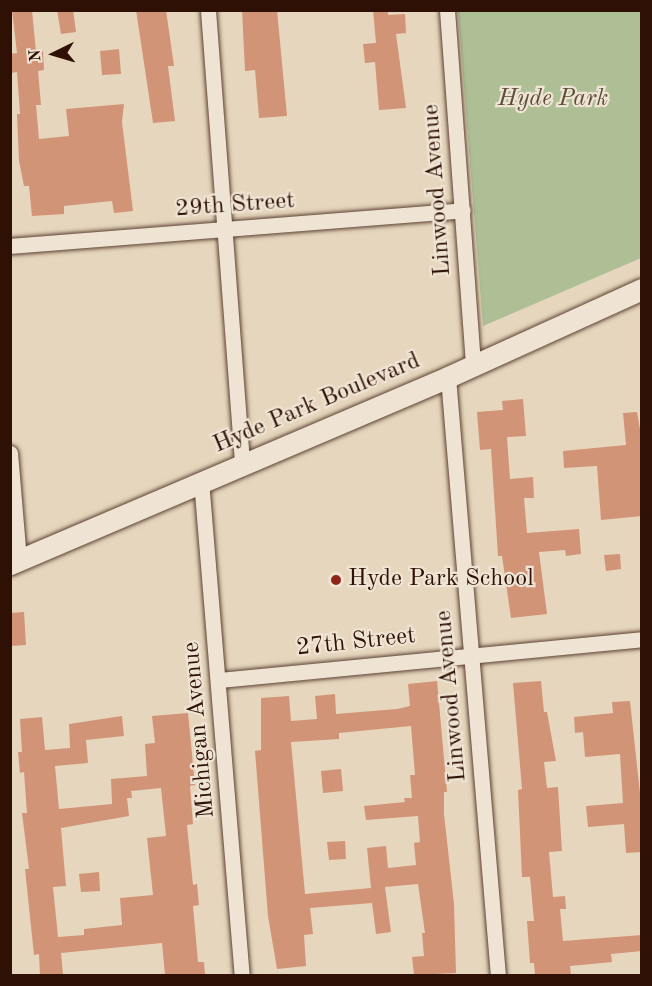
<!DOCTYPE html>
<style>
body{margin:0}
#map{position:relative;width:652px;height:986px;overflow:hidden;background:#e6d6bd;font-family:"Old Standard TT",serif}
div>[style]{position:absolute}
[style*='--x']{left:calc(var(--x)*1px);top:calc(var(--y)*1px);width:calc(var(--w)*1px);rotate:calc(var(--a)*1deg)}
.green>*{inset:0;background:#aebf96}
.building>*{inset:0;background:#d29477}
.roads{filter:drop-shadow(0 0 2px #5c4232) drop-shadow(0 0 2px #5c4232)}
.street>*{height:15px;margin:-7.5px;padding:0 7.5px;transform-origin:7.5px;border-radius:7.5px;background:#efe4d4}
.secondary>*{height:21px;margin:-10.5px;padding:0 10.5px;transform-origin:10.5px;border-radius:10.5px;background:#efe4d4}
.dots>*{width:16px;height:16px;translate:-50% -50%;box-sizing:border-box;border:3px solid #efe4d4;border-radius:50%}
span{translate:-50% -50%;white-space:nowrap;text-align:center;line-height:1.15;-webkit-text-stroke:4.5px #efe4d4;paint-order:stroke}
.park-label{font-size:24px;color:#5b4d37;font-style:italic}
.street-label{font-size:24px;color:#2e1004}
.poi-label{font-size:24px;color:#2e1004}
.left{translate:0 -50%;text-align:left}
.frame{position:absolute;inset:0;border:12px solid #2e1004;pointer-events:none}
.north{position:absolute;left:24px;top:24px;width:60px;height:60px;-webkit-text-stroke:4px #efe4d4;paint-order:stroke;rotate:265deg;font-size:16px;font-weight:700;line-height:24px;text-align:center;color:#2e1004}
.north::after{content:'';display:block;margin:auto;width:21px;height:27px;background:#2e1004;clip-path:polygon(50% 0,100% 100%,50% 72%,0 100%)}
</style>
<div id="map">
<div class="green">
<div style="clip-path:polygon(458px 11px,641px 11px,641px 258px,483px 326px)"></div>
</div>
<div class="building">
<div style="clip-path:polygon(12px 10px,32px 10px,36px 52px,43px 51px,44px 70px,38px 71px,41px 105px,36px 105px,39px 139px,69px 136px,66px 109px,124px 104px,122px 122px,133px 211px,114px 213px,112px 201px,64px 206px,64px 214px,32px 216px,29px 186px,24px 186px,19px 161px,17px 114px,20px 114px,17px 72px,11px 73px,10px 64px,10px 54px,17px 53px)"></div>
<div style="clip-path:polygon(57px 10px,73px 10px,76px 32px,61px 34px)"></div>
<div style="clip-path:polygon(136px 10px,166px 10px,174px 66px,168px 66px,175px 121px,153px 123px)"></div>
<div style="clip-path:polygon(242px 10px,277px 10px,287px 116px,259px 118px,255px 70px,245px 71px)"></div>
<div style="clip-path:polygon(373px 10px,388px 10px,388px 15px,405px 14px,406px 33px,396px 34px,406px 108px,379px 110px,375px 62px,365px 63px,363px 44px,376px 43px)"></div>
<div style="clip-path:polygon(119px 49px,121px 74px,102px 75px,100px 51px)"></div>
<div style="clip-path:polygon(523px 399px,526px 436px,507px 437px,510px 479px,533px 477px,534px 498px,524px 498px,527px 533px,579px 529px,581px 554px,566px 556px,565px 550px,539px 552px,547px 614px,511px 618px,502px 556px,498px 556px,491px 449px,480px 450px,477px 412px,503px 410px,502px 401px)"></div>
<div style="clip-path:polygon(637px 412px,642px 441px,642px 516px,601px 520px,597px 466px,564px 468px,563px 451px,626px 445px,623px 413px)"></div>
<div style="clip-path:polygon(620px 554px,621px 569px,606px 571px,604px 555px)"></div>
<div style="clip-path:polygon(24px 612px,26px 645px,10px 646px,10px 613px)"></div>
<div style="clip-path:polygon(evenodd,437px 681px,447px 792px,444px 792px,444px 814px,454px 904px,456px 973px,414px 975px,412px 957px,424px 956px,422px 933px,425px 933px,418px 884px,385px 887px,391px 932px,376px 934px,372px 903px,310px 908px,313px 934px,304px 935px,306px 966px,277px 969px,268px 916px,255px 751px,261px 750px,261px 698px,289px 696px,291px 721px,317px 719px,315px 696px,335px 694px,336px 714px,397px 709px,410px 706px,408px 684px,437px 681px,411px 726px,415px 775px,410px 775px,412px 798px,404px 798px,405px 802px,364px 806px,366px 820px,418px 816px,420px 842px,414px 843px,416px 865px,388px 868px,386px 846px,367px 848px,371px 888px,305px 894px,291px 742px,339px 739px,339px 733px,411px 726px)"></div>
<div style="clip-path:polygon(541px 681px,544px 712px,547px 712px,556px 761px,544px 762px,547px 788px,558px 787px,562px 851px,549px 852px,553px 897px,565px 896px,566px 909px,560px 909px,563px 941px,642px 935px,642px 951px,611px 954px,612px 962px,570px 966px,571px 975px,535px 975px,534px 963px,530px 963px,527px 921px,534px 921px,530px 877px,522px 877px,518px 790px,522px 789px,513px 683px)"></div>
<div style="clip-path:polygon(630px 701px,640px 793px,642px 852px,626px 853px,624px 824px,588px 827px,586px 806px,623px 803px,620px 754px,585px 757px,583px 732px,575px 733px,574px 717px,613px 713px,612px 702px)"></div>
<div style="clip-path:polygon(evenodd,188px 713px,195px 785px,190px 786px,193px 824px,187px 825px,193px 885px,197px 884px,199px 905px,193px 906px,198px 962px,204px 962px,205px 975px,165px 975px,162px 943px,61px 953px,63px 975px,40px 975px,39px 954px,34px 955px,25px 869px,29px 869px,22px 813px,27px 813px,24px 772px,20px 773px,18px 752px,22px 752px,20px 719px,42px 717px,45px 750px,70px 748px,69px 724px,122px 716px,124px 736px,86px 740px,88px 763px,55px 766px,59px 809px,112px 804px,111px 779px,147px 776px,145px 744px,155px 743px,152px 716px,188px 713px,161px 788px,166px 836px,147px 838px,153px 895px,120px 898px,122px 925px,84px 929px,84px 935px,58px 937px,53px 887px,66px 886px,61px 828px,129px 816px,127px 798px,132px 798px,131px 791px,161px 788px)"></div>
<div style="clip-path:polygon(341px 769px,343px 791px,323px 793px,321px 771px)"></div>
<div style="clip-path:polygon(345px 841px,346px 859px,329px 860px,327px 842px)"></div>
<div style="clip-path:polygon(99px 872px,100px 891px,81px 892px,79px 874px)"></div>
</div>
<div class="roads">
<div class="street">
<div style="--x:208;--y:10;--w:453;--a:85.7"></div>
<div style="--x:447;--y:10;--w:357;--a:85.8"></div>
<div style="--x:10;--y:246;--w:454;--a:-4.5"></div>
<div style="--x:448;--y:377;--w:601;--a:85.23"></div>
<div style="--x:10;--y:453;--w:107;--a:85.2"></div>
<div style="--x:201;--y:480;--w:498;--a:85.3"></div>
<div style="--x:219;--y:680;--w:425;--a:-5.5"></div>
</div>
<div class="secondary">
<div style="--x:10;--y:564;--w:476;--a:-23.1"></div>
<div style="--x:448;--y:377;--w:213;--a:-24.4"></div>
</div>
</div>
<div class="dots">
<div style="left:336px;top:580px;background:#8f2418"></div>
</div>
<div class="park-label">
<span style="left:553px;top:100px">Hyde Park</span>
</div>
<div class="street-label">
<span style="left:438px;top:190px;rotate:-94deg">Linwood Avenue</span>
<span style="left:235px;top:206px;rotate:-4deg">29th Street</span>
<span style="left:317px;top:404px;rotate:-23deg">Hyde Park Boulevard</span>
<span style="left:356px;top:643px;rotate:-6deg">27th Street</span>
<span style="left:452px;top:696px;rotate:-95deg">Linwood Avenue</span>
<span style="left:200px;top:730px;rotate:-95deg">Michigan Avenue</span>
</div>
<div class="poi-label">
<span class="left" style="left:348px;top:580px">Hyde Park School</span>
</div>
<div class="frame"></div>
<div class="north">N</div>
</div>
